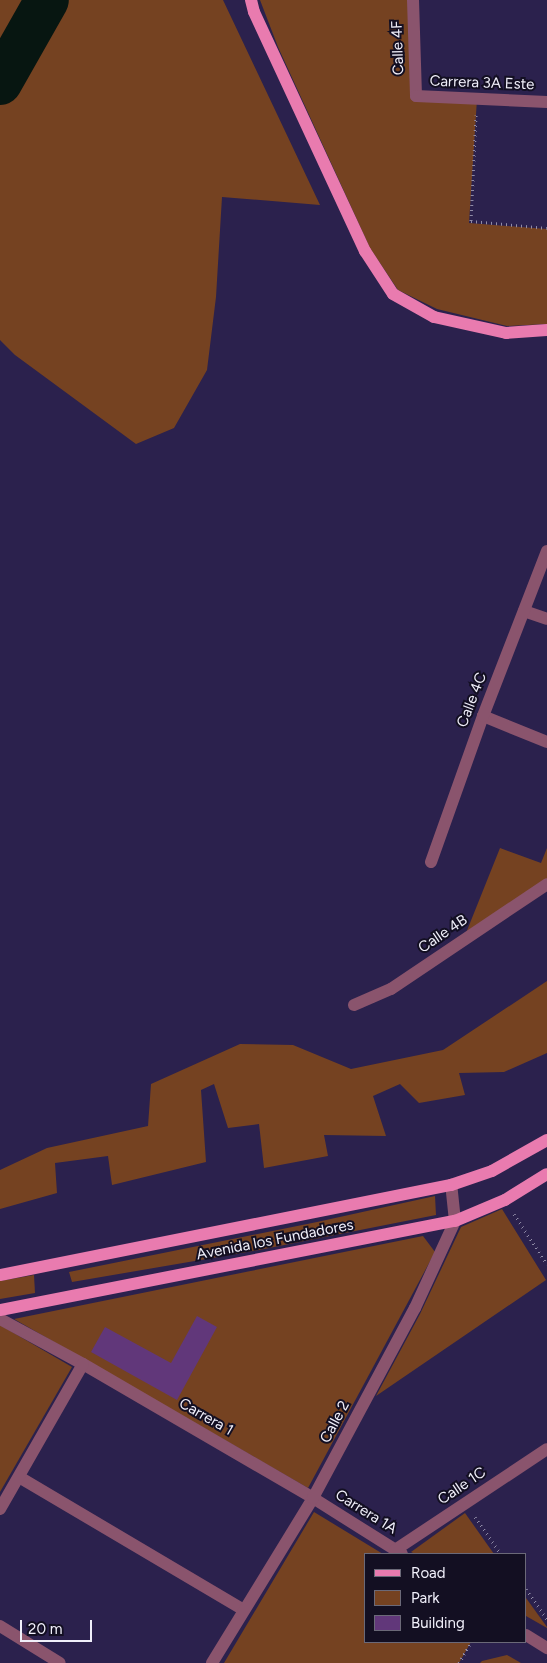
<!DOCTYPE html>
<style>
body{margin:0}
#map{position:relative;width:547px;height:1663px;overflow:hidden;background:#2b214d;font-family:Figtree,sans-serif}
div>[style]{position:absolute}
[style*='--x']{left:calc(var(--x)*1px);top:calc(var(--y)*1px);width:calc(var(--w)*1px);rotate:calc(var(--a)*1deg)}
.green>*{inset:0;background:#754221}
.river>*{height:44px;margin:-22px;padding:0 22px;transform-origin:22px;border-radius:22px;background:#071611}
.building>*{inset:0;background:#61377a}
.path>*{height:3px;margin-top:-1.5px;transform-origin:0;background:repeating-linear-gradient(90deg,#918ca7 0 1px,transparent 0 5px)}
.minor>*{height:12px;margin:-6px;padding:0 6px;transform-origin:6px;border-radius:6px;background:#8a546d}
.primary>*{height:12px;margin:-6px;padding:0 6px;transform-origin:6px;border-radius:6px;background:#e97baf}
span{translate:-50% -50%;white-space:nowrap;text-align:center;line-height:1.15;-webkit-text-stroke:4px #130f22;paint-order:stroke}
.street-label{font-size:15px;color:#f0effa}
.legend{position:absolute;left:364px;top:1553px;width:162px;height:90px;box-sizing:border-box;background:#130f22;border:1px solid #6b6978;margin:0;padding:6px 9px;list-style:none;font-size:15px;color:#f0effa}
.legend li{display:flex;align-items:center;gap:10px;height:25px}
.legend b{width:25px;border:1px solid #6b6978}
.scale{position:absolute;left:20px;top:1620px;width:72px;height:22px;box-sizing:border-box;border:2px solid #f0effa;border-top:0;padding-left:6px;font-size:15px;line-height:18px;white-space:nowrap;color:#f0effa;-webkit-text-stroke:4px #130f22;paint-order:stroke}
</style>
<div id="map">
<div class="green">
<div style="clip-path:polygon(0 0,223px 0,320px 205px,222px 197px,216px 297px,207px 370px,174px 428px,136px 444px,15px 355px,0 340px)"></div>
<div style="clip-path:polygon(260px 0,409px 0,412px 97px,477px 99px,469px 223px,547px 229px,547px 324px,507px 326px,437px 309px,398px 290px,370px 248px,278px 47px)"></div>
<div style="clip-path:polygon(500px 848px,541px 863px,547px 848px,547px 879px,466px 933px)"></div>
<div style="clip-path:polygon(547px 981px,547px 1053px,504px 1072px,459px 1073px,465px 1095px,419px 1103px,400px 1084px,373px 1096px,386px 1136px,324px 1135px,328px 1156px,264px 1168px,259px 1124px,228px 1128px,214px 1084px,201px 1090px,206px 1162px,112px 1185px,108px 1156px,55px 1163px,57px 1193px,0 1209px,0 1170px,47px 1148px,148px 1126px,151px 1084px,240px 1044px,293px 1045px,351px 1069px,443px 1050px)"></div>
<div style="clip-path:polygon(435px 1196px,436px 1215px,259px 1250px,72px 1282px,69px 1272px,317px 1222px)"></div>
<div style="clip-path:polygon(502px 1209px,546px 1280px,376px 1396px,420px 1314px,461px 1227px)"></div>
<div style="clip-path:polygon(423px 1236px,435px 1252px,308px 1488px,14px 1319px)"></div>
<div style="clip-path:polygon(34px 1275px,35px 1293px,0 1299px,0 1281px)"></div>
<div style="clip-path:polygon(0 1325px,72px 1367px,0 1492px)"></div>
<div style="clip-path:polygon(314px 1512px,383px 1554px,366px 1554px,366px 1642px,471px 1642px,459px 1663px,224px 1663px)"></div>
<div style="clip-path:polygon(465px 1513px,494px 1554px,415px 1554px,411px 1552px)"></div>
<div style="clip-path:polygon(526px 1598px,547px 1627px,547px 1628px,526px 1616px)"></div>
<div style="clip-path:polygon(507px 1655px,521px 1663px,480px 1663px,482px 1661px)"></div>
</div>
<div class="river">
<div style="--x:0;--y:83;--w:95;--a:-60.5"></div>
</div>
<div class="building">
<div style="clip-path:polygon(197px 1316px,217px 1327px,177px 1400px,91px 1352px,105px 1327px,171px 1363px)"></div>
</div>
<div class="path">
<div style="--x:476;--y:115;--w:106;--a:92.7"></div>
<div style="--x:471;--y:221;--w:76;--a:5.3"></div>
<div style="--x:514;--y:1214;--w:60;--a:56.6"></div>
<div style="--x:475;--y:1517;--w:45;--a:54.9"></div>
<div style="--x:526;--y:1589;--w:37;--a:55"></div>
<div style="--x:459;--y:1663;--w:24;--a:-60"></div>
</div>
<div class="minor">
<div style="--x:413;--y:0;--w:96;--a:88.2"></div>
<div style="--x:416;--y:96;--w:131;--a:2.6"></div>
<div style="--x:524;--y:611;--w:24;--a:19"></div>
<div style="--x:483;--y:716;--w:69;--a:22.1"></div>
<div style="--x:431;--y:862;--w:155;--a:-70.4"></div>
<div style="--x:483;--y:716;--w:177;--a:-68.8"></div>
<div style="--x:354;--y:1005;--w:40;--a:-23.4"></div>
<div style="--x:391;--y:989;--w:188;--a:-33.9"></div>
<div style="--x:0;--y:1319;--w:94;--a:28.5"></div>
<div style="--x:83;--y:1364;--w:266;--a:30.2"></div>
<div style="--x:313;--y:1498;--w:105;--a:32.2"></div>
<div style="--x:19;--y:1477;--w:261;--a:30.6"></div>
<div style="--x:0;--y:1509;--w:167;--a:-60.2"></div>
<div style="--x:395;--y:1550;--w:182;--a:-33.6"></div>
<div style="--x:0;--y:1626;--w:70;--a:31.7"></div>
<div style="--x:526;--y:1635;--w:25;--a:32"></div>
<div style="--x:212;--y:1663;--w:193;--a:-58.5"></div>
<div style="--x:313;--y:1498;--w:216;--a:-61.8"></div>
<div style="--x:415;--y:1308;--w:96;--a:-65.3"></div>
<div style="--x:455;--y:1221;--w:36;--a:-96"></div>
</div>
<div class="primary">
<div style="--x:251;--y:0;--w:12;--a:76"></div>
<div style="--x:254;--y:12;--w:264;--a:65.1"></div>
<div style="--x:365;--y:251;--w:51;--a:56.9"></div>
<div style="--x:393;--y:294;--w:47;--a:29.3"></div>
<div style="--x:434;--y:317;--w:74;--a:12.5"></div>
<div style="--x:506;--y:333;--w:41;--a:-4.2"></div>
<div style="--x:0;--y:1275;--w:460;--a:-11.3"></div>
<div style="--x:451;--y:1185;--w:43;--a:-18.9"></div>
<div style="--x:492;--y:1171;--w:63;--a:-29.4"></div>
<div style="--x:0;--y:1310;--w:464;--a:-11.1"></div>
<div style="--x:455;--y:1221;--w:54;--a:-22.8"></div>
<div style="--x:505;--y:1200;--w:49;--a:-31.8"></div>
</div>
<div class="street-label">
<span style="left:398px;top:48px;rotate:-92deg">Calle 4F</span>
<span style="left:482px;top:83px;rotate:2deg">Carrera 3A Este</span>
<span style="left:472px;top:700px;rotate:-69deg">Calle 4C</span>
<span style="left:443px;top:934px;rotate:-34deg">Calle 4B</span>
<span style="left:275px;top:1240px;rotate:-11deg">Avenida los Fundadores</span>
<span style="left:206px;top:1417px;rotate:30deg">Carrera 1</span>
<span style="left:335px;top:1422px;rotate:-62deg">Calle 2</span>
<span style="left:462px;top:1486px;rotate:-34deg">Calle 1C</span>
<span style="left:366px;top:1512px;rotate:32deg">Carrera 1A</span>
</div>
<ul class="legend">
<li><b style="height:6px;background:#e97baf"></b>Road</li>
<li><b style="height:14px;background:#754221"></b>Park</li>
<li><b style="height:14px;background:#61377a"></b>Building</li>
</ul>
<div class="scale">20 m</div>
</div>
